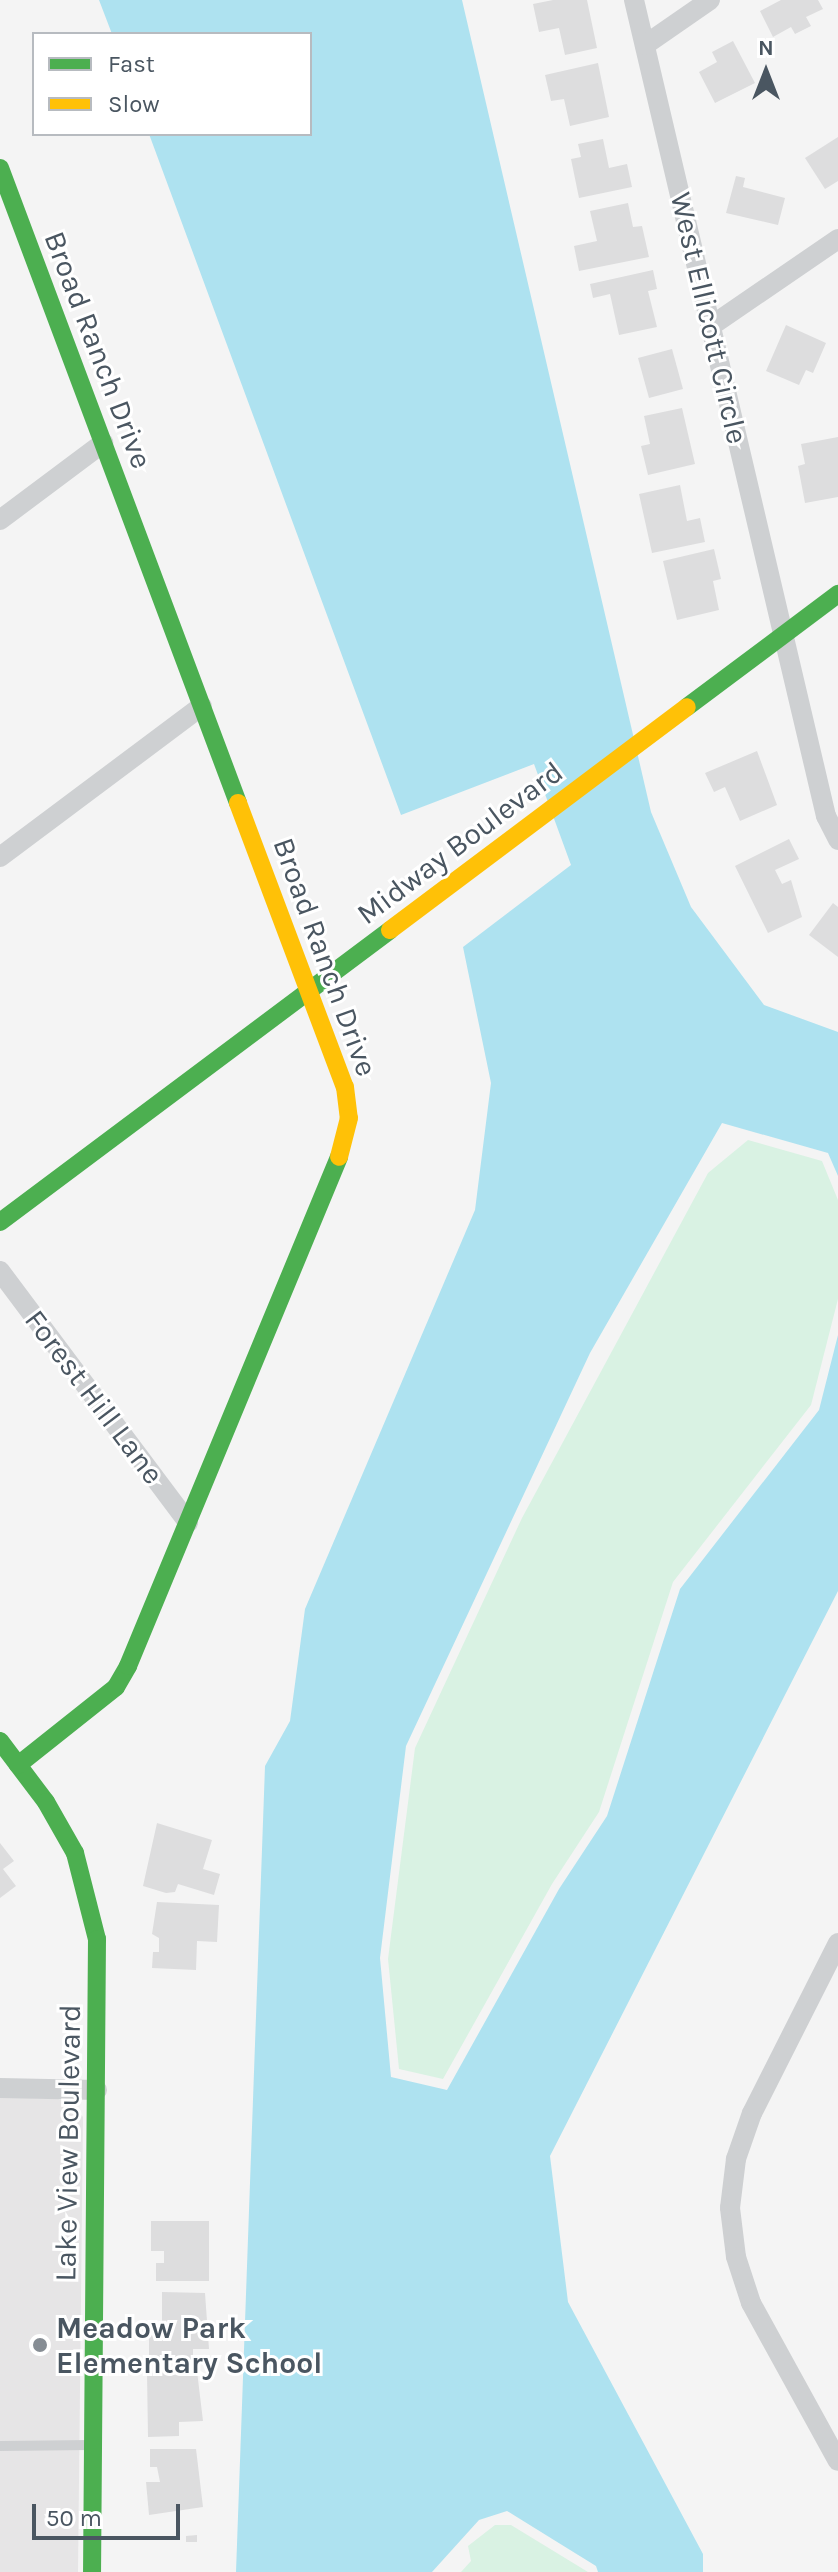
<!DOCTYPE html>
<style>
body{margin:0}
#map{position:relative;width:838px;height:2572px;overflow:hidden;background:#f4f4f4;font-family:Karla,sans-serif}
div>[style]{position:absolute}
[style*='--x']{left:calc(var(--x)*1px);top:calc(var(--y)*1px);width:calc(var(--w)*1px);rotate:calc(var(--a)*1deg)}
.education>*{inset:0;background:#e6e5e6}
.green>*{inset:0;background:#d9f2e3}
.water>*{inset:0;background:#aee2f0}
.building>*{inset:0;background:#ddddde}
.lane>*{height:10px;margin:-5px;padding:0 5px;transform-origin:5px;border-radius:5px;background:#ced0d2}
.street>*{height:20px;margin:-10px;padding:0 10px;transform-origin:10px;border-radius:10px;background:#ced0d2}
.fast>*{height:18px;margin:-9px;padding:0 9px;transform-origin:9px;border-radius:9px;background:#4caf50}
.slow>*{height:18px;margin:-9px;padding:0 9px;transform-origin:9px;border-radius:9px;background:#ffc107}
.dots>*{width:22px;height:22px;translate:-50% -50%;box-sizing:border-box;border:4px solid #fff;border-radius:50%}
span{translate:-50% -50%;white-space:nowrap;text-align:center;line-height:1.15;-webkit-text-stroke:6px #fff;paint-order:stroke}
.street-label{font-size:30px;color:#4a5661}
.poi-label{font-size:30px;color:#4a5661;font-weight:700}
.left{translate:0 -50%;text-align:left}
.legend{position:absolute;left:32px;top:32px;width:280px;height:104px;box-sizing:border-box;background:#fff;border:2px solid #b7bbc0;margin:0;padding:10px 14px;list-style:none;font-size:24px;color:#4a5661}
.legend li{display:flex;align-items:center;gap:16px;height:40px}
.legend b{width:40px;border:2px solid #b7bbc0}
.north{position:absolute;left:726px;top:32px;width:80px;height:80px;-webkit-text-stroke:6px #fff;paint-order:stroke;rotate:0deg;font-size:22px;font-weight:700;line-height:32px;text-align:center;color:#4a5661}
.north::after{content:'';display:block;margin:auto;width:28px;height:36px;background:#4a5661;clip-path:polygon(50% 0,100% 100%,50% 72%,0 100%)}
.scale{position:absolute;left:32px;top:2504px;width:148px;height:36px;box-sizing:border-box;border:4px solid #4a5661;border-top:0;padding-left:10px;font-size:24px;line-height:28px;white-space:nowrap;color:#4a5661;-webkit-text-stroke:6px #fff;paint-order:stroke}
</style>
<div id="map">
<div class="education">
<div style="clip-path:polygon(0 2097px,58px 2099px,73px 2104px,83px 2117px,78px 2572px,0 2572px)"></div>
</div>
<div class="green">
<div style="clip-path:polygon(748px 1140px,822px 1161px,838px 1200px,838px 1299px,811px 1405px,673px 1582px,599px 1812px,552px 1884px,443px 2079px,399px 2069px,388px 1959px,415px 1748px,522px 1518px,708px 1173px)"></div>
<div style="clip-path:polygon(495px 2525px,511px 2525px,588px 2572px,461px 2572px,471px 2561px,468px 2546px)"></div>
</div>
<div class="water">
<div style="clip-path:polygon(99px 0,462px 0,651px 812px,691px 907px,764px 1005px,838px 1032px,838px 1176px,828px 1153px,722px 1123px,590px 1353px,406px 1746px,380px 1958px,391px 2077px,447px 2090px,559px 1889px,607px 1816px,680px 1589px,819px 1410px,838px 1335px,838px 1591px,550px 2156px,568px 2302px,703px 2554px,703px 2572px,598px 2572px,596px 2566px,507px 2511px,479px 2520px,432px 2572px,236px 2572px,265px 1766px,290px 1721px,305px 1609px,475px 1210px,491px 1083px,463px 947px,571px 865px,534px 764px,401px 815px,149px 134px,310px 134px,310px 34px,112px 34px)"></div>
</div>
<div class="building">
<div style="clip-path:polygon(553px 0,587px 0,597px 48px,565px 55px,559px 28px,539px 32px,533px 4px)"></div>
<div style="clip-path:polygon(781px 0,818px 0,823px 9px,806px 17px,811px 26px,795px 34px,791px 27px,773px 37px,760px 11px)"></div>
<div style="clip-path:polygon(733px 41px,755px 83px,715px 103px,699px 72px,717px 62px,712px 52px)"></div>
<div style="clip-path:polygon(598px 63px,609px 117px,570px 126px,564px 99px,551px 101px,545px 75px)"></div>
<div style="clip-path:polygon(838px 137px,838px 181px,825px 189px,805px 158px)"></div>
<div style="clip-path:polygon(603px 139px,609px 168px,627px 164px,632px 187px,579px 198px,571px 159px,581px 157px,578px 144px)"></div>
<div style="clip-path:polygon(736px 176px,745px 178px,743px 187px,785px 198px,778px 225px,726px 213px)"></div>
<div style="clip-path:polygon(628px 203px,633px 227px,642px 226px,649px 257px,579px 271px,574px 246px,597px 241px,590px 211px)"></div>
<div style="clip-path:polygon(653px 270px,657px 289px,648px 291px,657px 327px,619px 335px,610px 294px,593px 298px,590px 284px)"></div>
<div style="clip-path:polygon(786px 325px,826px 343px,813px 373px,806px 370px,799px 385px,766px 371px)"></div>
<div style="clip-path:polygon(672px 349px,683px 389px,649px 398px,638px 358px)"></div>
<div style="clip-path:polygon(682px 408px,695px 464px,648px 475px,641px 446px,650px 444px,644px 416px)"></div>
<div style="clip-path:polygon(838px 437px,838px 497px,805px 503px,798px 466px,805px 464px,801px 444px)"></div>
<div style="clip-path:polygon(680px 485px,687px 521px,700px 518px,705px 542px,652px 553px,639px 494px)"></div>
<div style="clip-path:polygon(714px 549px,721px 579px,713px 581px,719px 610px,677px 620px,663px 561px)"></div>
<div style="clip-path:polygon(757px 751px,777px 805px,740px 821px,725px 787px,714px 792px,705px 773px)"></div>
<div style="clip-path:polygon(789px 839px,799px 859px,775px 870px,782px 884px,791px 880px,802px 917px,768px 933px,735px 866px)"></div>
<div style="clip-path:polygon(833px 903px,838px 907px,838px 957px,809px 935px)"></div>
<div style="clip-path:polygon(157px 1823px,212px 1840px,203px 1869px,220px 1874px,214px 1895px,178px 1884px,175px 1892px,166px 1893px,143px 1886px)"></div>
<div style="clip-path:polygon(0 1843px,14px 1861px,3px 1869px,16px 1886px,0 1898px)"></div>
<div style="clip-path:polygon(157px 1902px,219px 1905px,217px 1942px,197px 1941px,196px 1970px,152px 1968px,153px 1952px,159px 1952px,159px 1938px,152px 1934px)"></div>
<div style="clip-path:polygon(151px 2221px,209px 2221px,209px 2281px,156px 2281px,156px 2263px,164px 2263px,164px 2251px,151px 2251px)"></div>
<div style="clip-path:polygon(162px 2292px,205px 2293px,209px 2349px,193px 2349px,193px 2360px,149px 2360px,149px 2326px,162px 2326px)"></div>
<div style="clip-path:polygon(197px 2371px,203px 2421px,179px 2422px,179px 2436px,148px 2437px,147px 2373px)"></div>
<div style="clip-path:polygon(150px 2449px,196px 2449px,203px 2507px,149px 2515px,146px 2482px,160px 2482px,157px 2467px,150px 2467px)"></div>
<div style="clip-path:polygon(197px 2535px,197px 2542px,186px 2542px,186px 2536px)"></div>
</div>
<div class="lane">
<div style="--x:0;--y:2446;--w:91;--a:-0.6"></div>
</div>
<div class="street">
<div style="--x:634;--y:0;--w:838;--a:76.76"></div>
<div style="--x:826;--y:816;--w:27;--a:63"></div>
<div style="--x:645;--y:45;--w:79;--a:-34.7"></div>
<div style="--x:711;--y:326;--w:154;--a:-34.4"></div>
<div style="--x:0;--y:520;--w:129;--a:-36.8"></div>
<div style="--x:0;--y:857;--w:252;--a:-36.8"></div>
<div style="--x:0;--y:1271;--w:314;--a:53.2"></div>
<div style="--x:838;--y:1943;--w:191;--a:116.8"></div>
<div style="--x:752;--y:2113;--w:49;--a:109.2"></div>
<div style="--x:736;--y:2159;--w:49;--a:97"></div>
<div style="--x:730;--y:2208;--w:49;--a:83"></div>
<div style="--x:736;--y:2257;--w:48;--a:71.9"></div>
<div style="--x:751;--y:2303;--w:180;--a:61.2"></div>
<div style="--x:0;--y:2088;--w:97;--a:1.2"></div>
</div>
<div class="fast">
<div style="--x:0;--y:168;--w:678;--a:69.45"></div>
<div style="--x:687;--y:707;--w:189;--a:-36.8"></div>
<div style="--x:0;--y:1222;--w:487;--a:-36.8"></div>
<div style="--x:0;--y:1741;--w:76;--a:53"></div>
<div style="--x:46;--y:1802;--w:59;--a:60.4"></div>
<div style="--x:75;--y:1853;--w:89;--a:75.7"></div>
<div style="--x:97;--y:1939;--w:633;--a:90.45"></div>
<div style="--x:18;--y:1765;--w:125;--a:-38.5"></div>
<div style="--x:116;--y:1687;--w:24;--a:-60"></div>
<div style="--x:128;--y:1666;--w:551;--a:-67.48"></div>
</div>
<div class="slow">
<div style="--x:238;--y:803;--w:303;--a:69.4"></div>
<div style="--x:345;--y:1087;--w:31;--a:83"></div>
<div style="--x:349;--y:1118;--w:40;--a:104.4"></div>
<div style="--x:390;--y:930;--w:371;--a:-36.9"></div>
</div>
<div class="dots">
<div style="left:40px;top:2345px;background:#868d94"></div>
</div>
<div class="street-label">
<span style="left:709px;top:318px;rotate:77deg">West Ellicott Circle</span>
<span style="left:98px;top:350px;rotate:69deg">Broad Ranch Drive</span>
<span style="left:460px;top:843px;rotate:-37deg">Midway Boulevard</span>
<span style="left:325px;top:957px;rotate:70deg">Broad Ranch Drive</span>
<span style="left:94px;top:1397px;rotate:53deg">Forest Hill Lane</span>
<span style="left:68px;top:2143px;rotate:-89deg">Lake View Boulevard</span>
</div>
<div class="poi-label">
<span class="left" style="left:56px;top:2345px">Meadow Park<br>Elementary School</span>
</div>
<ul class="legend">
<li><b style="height:10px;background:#4caf50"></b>Fast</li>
<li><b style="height:10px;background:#ffc107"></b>Slow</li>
</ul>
<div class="north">N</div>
<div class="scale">50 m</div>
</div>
